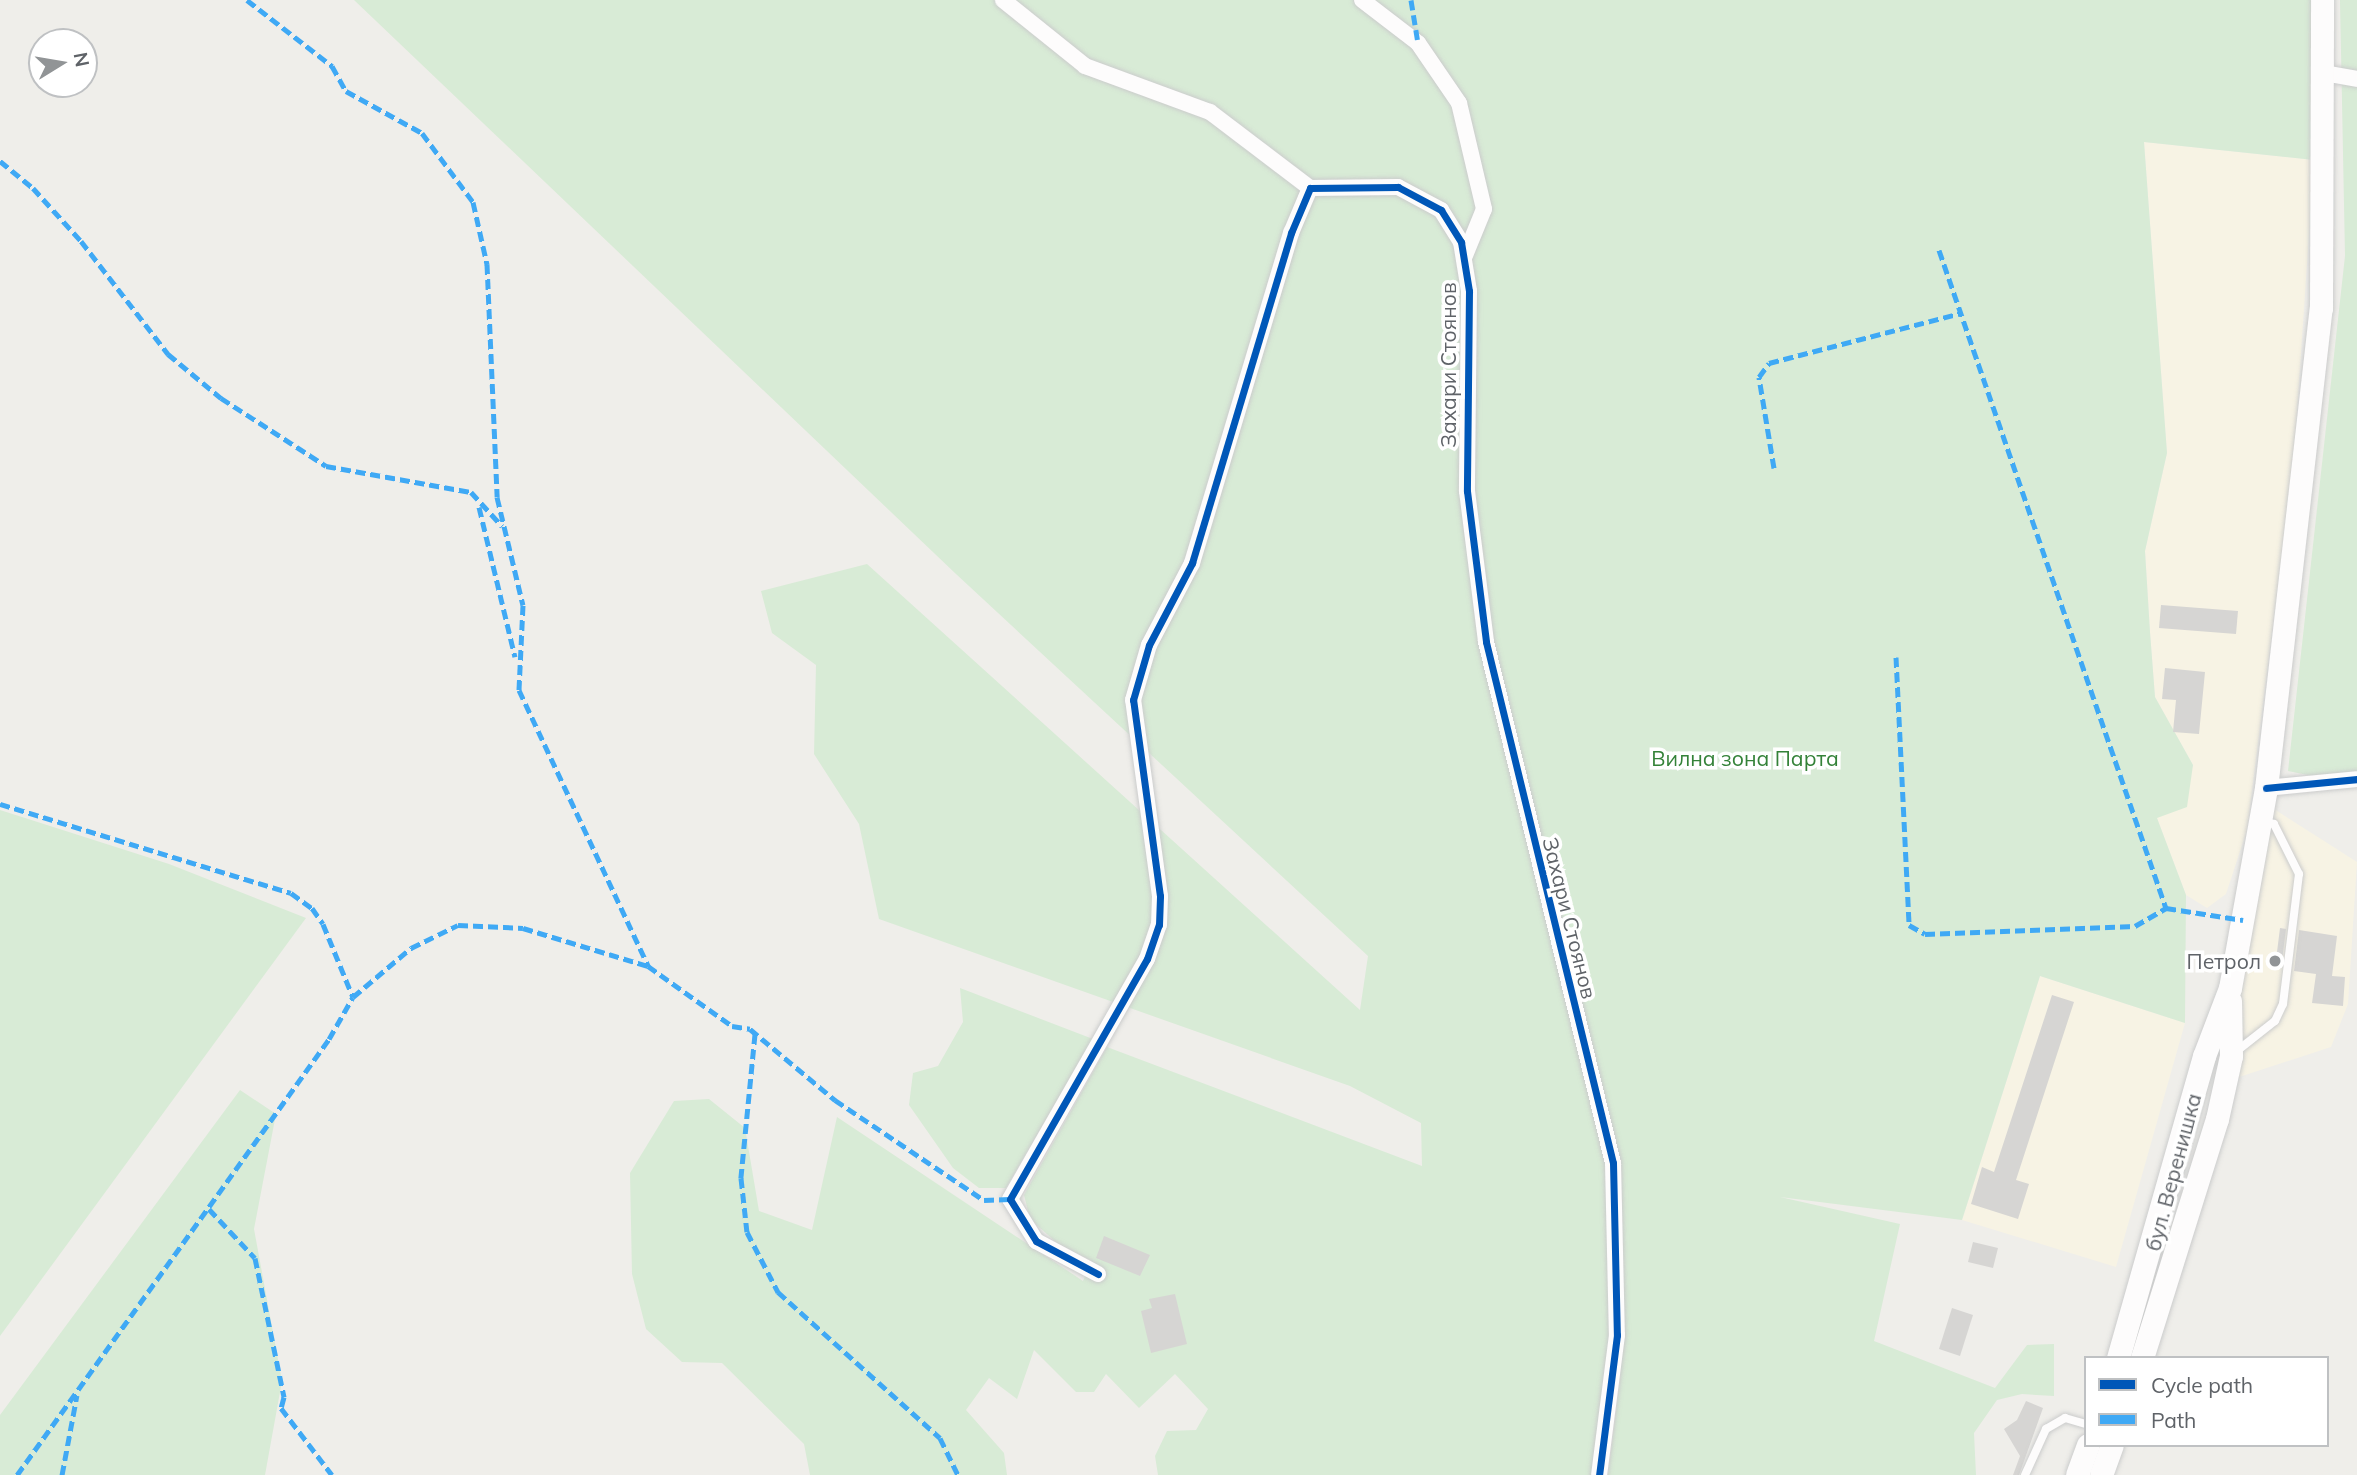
<!DOCTYPE html>
<meta charset="utf-8">
<style>
body{margin:0}
#map{position:relative;width:2357px;height:1475px;overflow:hidden;background:#efeeea;font-family:Mulish,sans-serif}
div>[style]{position:absolute}
[style*='--x']{left:calc(var(--x)*1px);top:calc(var(--y)*1px);width:calc(var(--w)*1px);rotate:calc(var(--a)*1deg)}
.commercial>*{inset:0;background:#f7f3e4}
.green>*{inset:0;background:#d8ebd6}
.building>*{inset:0;background:#d6d5d3}
.roads{filter:drop-shadow(0 0 2px #cbcccc) drop-shadow(0 0 2px #cbcccc)}
.lane>*{height:8px;margin:-4px;padding:0 4px;transform-origin:4px;border-radius:4px;background:#fdfcfc}
.street>*{height:16px;margin:-8px;padding:0 8px;transform-origin:8px;border-radius:8px;background:#fdfcfc}
.secondary>*{height:23px;margin:-11.5px;padding:0 11.5px;transform-origin:11.5px;border-radius:11.5px;background:#fdfcfc}
.quiet>*{height:5px;margin-top:-2.5px;transform-origin:0;background:repeating-linear-gradient(90deg,#3fa9f5 0 10px,transparent 0 15px)}
.cycleway>*{height:7px;margin:-3.5px;padding:0 3.5px;transform-origin:3.5px;border-radius:3.5px;background:#0057b8}
.dots>*{width:19px;height:19px;translate:-50% -50%;box-sizing:border-box;border:4px solid #fff;border-radius:50%}
span{translate:-50% -50%;white-space:nowrap;text-align:center;line-height:1.15;-webkit-text-stroke:7px #fff;paint-order:stroke}
.street-label{font-size:21px;color:#5f6368}
.park-label{font-size:21px;color:#348238}
.poi-label{font-size:21px;color:#5f6368}
.right{translate:-100% -50%;text-align:right}
.legend{position:absolute;left:2084px;top:1356px;width:245px;height:91px;box-sizing:border-box;background:#fff;border:2px solid #bfc1c3;margin:0;padding:9px 12px;list-style:none;font-size:21px;color:#5f6368}
.legend li{display:flex;align-items:center;gap:14px;height:35px}
.legend b{width:35px;border:2px solid #bfc1c3}
.north{position:absolute;left:28px;top:28px;width:70px;height:70px;box-sizing:border-box;background:#fff;border:2px solid #bfc1c3;border-radius:50%;rotate:79deg;font-size:19px;font-weight:700;line-height:28px;text-align:center;color:#5f6368}
.north::after{content:'';display:block;margin:auto;width:24px;height:32px;background:#919496;clip-path:polygon(50% 0,100% 100%,50% 72%,0 100%)}
</style>
<div id="map">
<div class="commercial">
<div style="clip-path:polygon(2144px 142px,2314px 160px,2294px 457px,2247px 830px,2226px 894px,2207px 908px,2186px 895px,2157px 818px,2193px 765px,2155px 697px,2150px 632px,2145px 551px,2167px 453px)"></div>
<div style="clip-path:polygon(2274px 809px,2357px 862px,2348px 1004px,2331px 1047px,2236px 1078px,2239px 992px)"></div>
<div style="clip-path:polygon(2040px 976px,2185px 1023px,2116px 1267px,1962px 1220px)"></div>
</div>
<div class="green">
<div style="clip-path:polygon(354px 0,2311px 0,2314px 160px,2144px 142px,2167px 453px,2145px 551px,2150px 632px,2155px 697px,2193px 765px,2187px 807px,2157px 818px,2186px 895px,2185px 1023px,2040px 976px,1962px 1220px,1780px 1197px,1900px 1224px,1874px 1341px,1995px 1388px,2027px 1345px,2054px 1344px,2054px 1396px,2022px 1394px,1997px 1400px,1974px 1433px,1976px 1475px,1608px 1475px,1621px 1372px,1592px 1475px,1158px 1475px,1155px 1456px,1167px 1431px,1196px 1430px,1208px 1409px,1175px 1374px,1139px 1408px,1106px 1374px,1094px 1392px,1076px 1392px,1034px 1350px,1017px 1399px,989px 1378px,966px 1410px,1004px 1453px,1007px 1475px,810px 1475px,804px 1444px,722px 1363px,682px 1362px,646px 1329px,632px 1274px,630px 1173px,674px 1101px,709px 1099px,745px 1128px,759px 1211px,812px 1230px,837px 1117px,1083px 1281px,1092px 1261px,1057px 1243px,1030px 1219px,1024px 1195px,1107px 1047px,1422px 1166px,1421px 1123px,1350px 1086px,879px 919px,859px 824px,814px 754px,816px 665px,772px 633px,761px 591px,867px 564px,1360px 1010px,1368px 956px,956px 574px)"></div>
<div style="clip-path:polygon(2340px 0,2357px 0,2357px 785px,2288px 771px,2345px 256px)"></div>
<div style="clip-path:polygon(0 810px,169px 864px,306px 918px,0 1336px)"></div>
<div style="clip-path:polygon(960px 988px,1093px 1039px,1006px 1188px,979px 1188px,953px 1168px,909px 1105px,913px 1073px,938px 1066px,963px 1022px)"></div>
<div style="clip-path:polygon(240px 1090px,276px 1114px,254px 1229px,282px 1381px,265px 1475px,0 1475px,0 1415px)"></div>
</div>
<div class="building">
<div style="clip-path:polygon(2161px 605px,2238px 611px,2236px 634px,2159px 628px)"></div>
<div style="clip-path:polygon(2165px 668px,2205px 672px,2199px 734px,2173px 732px,2176px 700px,2162px 699px)"></div>
<div style="clip-path:polygon(2280px 928px,2286px 929px,2281px 969px,2275px 968px)"></div>
<div style="clip-path:polygon(2299px 930px,2337px 936px,2332px 976px,2345px 977px,2343px 1006px,2312px 1003px,2316px 974px,2294px 971px)"></div>
<div style="clip-path:polygon(2052px 995px,2074px 1002px,2016px 1180px,2029px 1184px,2018px 1219px,1971px 1204px,1982px 1167px,1994px 1172px)"></div>
<div style="clip-path:polygon(1104px 1236px,1150px 1255px,1140px 1276px,1096px 1258px)"></div>
<div style="clip-path:polygon(1973px 1242px,1998px 1248px,1993px 1268px,1968px 1262px)"></div>
<div style="clip-path:polygon(1175px 1294px,1187px 1344px,1151px 1353px,1141px 1311px,1152px 1308px,1149px 1299px)"></div>
<div style="clip-path:polygon(1952px 1308px,1973px 1315px,1960px 1356px,1939px 1349px)"></div>
<div style="clip-path:polygon(2026px 1401px,2043px 1408px,2019px 1475px,2013px 1475px,2020px 1456px,2004px 1429px,2017px 1420px)"></div>
</div>
<div class="roads">
<div class="lane">
<div style="--x:2233;--y:1054;--w:53;--a:-38.2"></div>
<div style="--x:2275;--y:1021;--w:19;--a:-65"></div>
<div style="--x:2283;--y:1004;--w:131;--a:-83"></div>
<div style="--x:2299;--y:874;--w:56;--a:-116.6"></div>
<div style="--x:2274;--y:824;--w:10;--a:-163"></div>
<div style="--x:2025;--y:1475;--w:51;--a:-65.5"></div>
<div style="--x:2046;--y:1429;--w:22;--a:-30"></div>
<div style="--x:2065;--y:1418;--w:22;--a:16"></div>
</div>
<div class="street">
<div style="--x:1003;--y:0;--w:105;--a:38.8"></div>
<div style="--x:1085;--y:66;--w:133;--a:20.2"></div>
<div style="--x:1210;--y:112;--w:126;--a:37.2"></div>
<div style="--x:1362;--y:0;--w:71;--a:37.5"></div>
<div style="--x:1418;--y:43;--w:73;--a:55.7"></div>
<div style="--x:1459;--y:103;--w:109;--a:76.7"></div>
<div style="--x:1484;--y:209;--w:53;--a:112.2"></div>
<div style="--x:2324;--y:73;--w:34;--a:10"></div>
<div style="--x:2266;--y:788;--w:91;--a:-5.6"></div>
<div style="--x:1098;--y:1274;--w:70;--a:-152"></div>
<div style="--x:1036;--y:1241;--w:49;--a:-121.8"></div>
<div style="--x:1010;--y:1199;--w:276;--a:-60.3"></div>
<div style="--x:1147;--y:959;--w:36;--a:-71"></div>
<div style="--x:1159;--y:925;--w:29;--a:-88"></div>
<div style="--x:1160;--y:896;--w:198;--a:-97.8"></div>
<div style="--x:1133;--y:700;--w:57;--a:-73.8"></div>
<div style="--x:1149;--y:645;--w:93;--a:-62.3"></div>
<div style="--x:1192;--y:563;--w:345;--a:-73.3"></div>
<div style="--x:1291;--y:233;--w:49;--a:-67.1"></div>
<div style="--x:1310;--y:188;--w:88;--a:-0.7"></div>
<div style="--x:1398;--y:187;--w:49;--a:28.1"></div>
<div style="--x:1441;--y:210;--w:38;--a:58"></div>
<div style="--x:1461;--y:242;--w:50;--a:80.7"></div>
<div style="--x:1469;--y:291;--w:200;--a:90.6"></div>
<div style="--x:1467;--y:491;--w:152;--a:82.8"></div>
<div style="--x:1486;--y:642;--w:536;--a:76.3"></div>
<div style="--x:1613;--y:1163;--w:172;--a:88.7"></div>
<div style="--x:1617;--y:1335;--w:141;--a:97.3"></div>
</div>
<div class="secondary">
<div style="--x:2118;--y:1358;--w:314;--a:-74.1"></div>
<div style="--x:2204;--y:1056;--w:73;--a:-69.1"></div>
<div style="--x:2230;--y:988;--w:203;--a:-79.8"></div>
<div style="--x:2266;--y:788;--w:483;--a:-83.5"></div>
<div style="--x:2321;--y:308;--w:308;--a:-89.8"></div>
<div style="--x:2142;--y:1358;--w:250;--a:-72.6"></div>
<div style="--x:2217;--y:1119;--w:65;--a:-77.5"></div>
<div style="--x:2231;--y:1056;--w:55;--a:-91"></div>
<div style="--x:2077;--y:1475;--w:32;--a:-70"></div>
<div style="--x:2101;--y:1475;--w:32;--a:-70"></div>
</div>
</div>
<div class="quiet">
<div style="--x:247;--y:0;--w:108;--a:37.8"></div>
<div style="--x:332;--y:66;--w:29;--a:61"></div>
<div style="--x:346;--y:91;--w:87;--a:28.9"></div>
<div style="--x:422;--y:133;--w:86;--a:53.5"></div>
<div style="--x:473;--y:202;--w:64;--a:77.3"></div>
<div style="--x:487;--y:264;--w:233;--a:87.5"></div>
<div style="--x:497;--y:497;--w:111;--a:76.5"></div>
<div style="--x:523;--y:605;--w:85;--a:92.7"></div>
<div style="--x:519;--y:690;--w:305;--a:64.9"></div>
<div style="--x:1411;--y:0;--w:44;--a:80.8"></div>
<div style="--x:0;--y:161;--w:43;--a:39.3"></div>
<div style="--x:33;--y:188;--w:72;--a:47.8"></div>
<div style="--x:81;--y:241;--w:143;--a:52.4"></div>
<div style="--x:168;--y:354;--w:69;--a:39.7"></div>
<div style="--x:221;--y:398;--w:125;--a:32.9"></div>
<div style="--x:326;--y:466;--w:147;--a:10.2"></div>
<div style="--x:471;--y:492;--w:46;--a:47.6"></div>
<div style="--x:1939;--y:250;--w:696;--a:70.97"></div>
<div style="--x:2166;--y:908;--w:78;--a:8.9"></div>
<div style="--x:1774;--y:468;--w:92;--a:-99.4"></div>
<div style="--x:1759;--y:377;--w:17;--a:-54"></div>
<div style="--x:1769;--y:363;--w:198;--a:-14.6"></div>
<div style="--x:479;--y:507;--w:154;--a:76.5"></div>
<div style="--x:1896;--y:657;--w:268;--a:87.2"></div>
<div style="--x:1909;--y:925;--w:18;--a:29"></div>
<div style="--x:1925;--y:934;--w:210;--a:-2.2"></div>
<div style="--x:2135;--y:926;--w:36;--a:-30"></div>
<div style="--x:0;--y:804;--w:304;--a:17"></div>
<div style="--x:291;--y:893;--w:26;--a:36"></div>
<div style="--x:312;--y:908;--w:19;--a:55"></div>
<div style="--x:323;--y:924;--w:79;--a:67.7"></div>
<div style="--x:755;--y:1034;--w:145;--a:95.6"></div>
<div style="--x:741;--y:1178;--w:54;--a:83.7"></div>
<div style="--x:747;--y:1232;--w:68;--a:62.7"></div>
<div style="--x:778;--y:1292;--w:218;--a:42"></div>
<div style="--x:940;--y:1438;--w:41;--a:64.1"></div>
<div style="--x:209;--y:1209;--w:67;--a:46.8"></div>
<div style="--x:255;--y:1258;--w:142;--a:78.2"></div>
<div style="--x:284;--y:1397;--w:11;--a:105"></div>
<div style="--x:281;--y:1408;--w:84;--a:52.7"></div>
<div style="--x:17;--y:1475;--w:536;--a:-54.41"></div>
<div style="--x:329;--y:1039;--w:48;--a:-60.3"></div>
<div style="--x:353;--y:997;--w:76;--a:-40.2"></div>
<div style="--x:411;--y:948;--w:52;--a:-26.1"></div>
<div style="--x:458;--y:925;--w:65;--a:2.6"></div>
<div style="--x:523;--y:928;--w:131;--a:16.9"></div>
<div style="--x:648;--y:966;--w:103;--a:35.5"></div>
<div style="--x:732;--y:1026;--w:18;--a:9"></div>
<div style="--x:750;--y:1029;--w:111;--a:39.9"></div>
<div style="--x:835;--y:1100;--w:179;--a:33.9"></div>
<div style="--x:984;--y:1200;--w:26;--a:-2"></div>
<div style="--x:62;--y:1475;--w:81;--a:-79.4"></div>
</div>
<div class="cycleway">
<div style="--x:2266;--y:788;--w:91;--a:-5.6"></div>
<div style="--x:1098;--y:1274;--w:70;--a:-152"></div>
<div style="--x:1036;--y:1241;--w:49;--a:-121.8"></div>
<div style="--x:1010;--y:1199;--w:276;--a:-60.3"></div>
<div style="--x:1147;--y:959;--w:36;--a:-71"></div>
<div style="--x:1159;--y:925;--w:29;--a:-88"></div>
<div style="--x:1160;--y:896;--w:198;--a:-97.8"></div>
<div style="--x:1133;--y:700;--w:57;--a:-73.8"></div>
<div style="--x:1149;--y:645;--w:93;--a:-62.3"></div>
<div style="--x:1192;--y:563;--w:345;--a:-73.3"></div>
<div style="--x:1291;--y:233;--w:49;--a:-67.1"></div>
<div style="--x:1310;--y:188;--w:88;--a:-0.7"></div>
<div style="--x:1398;--y:187;--w:49;--a:28.1"></div>
<div style="--x:1441;--y:210;--w:38;--a:58"></div>
<div style="--x:1461;--y:242;--w:50;--a:80.7"></div>
<div style="--x:1469;--y:291;--w:200;--a:90.6"></div>
<div style="--x:1467;--y:491;--w:152;--a:82.8"></div>
<div style="--x:1486;--y:642;--w:536;--a:76.3"></div>
<div style="--x:1613;--y:1163;--w:172;--a:88.7"></div>
<div style="--x:1617;--y:1335;--w:141;--a:97.3"></div>
</div>
<div class="dots">
<div style="left:2275px;top:961px;background:#919496"></div>
</div>
<div class="street-label">
<span style="left:1448px;top:365px;rotate:-90deg">Захари Стоянов</span>
<span style="left:1570px;top:918px;rotate:76deg">Захари Стоянов</span>
<span style="left:2173px;top:1172px;rotate:-75deg">бул. Веренишка</span>
</div>
<div class="park-label">
<span style="left:1745px;top:758px">Вилна зона Парта</span>
</div>
<div class="poi-label">
<span class="right" style="left:2261px;top:961px">Петрол</span>
</div>
<ul class="legend">
<li><b style="height:9px;background:#0057b8"></b>Cycle path</li>
<li><b style="height:9px;background:#3fa9f5"></b>Path</li>
</ul>
<div class="north">N</div>
</div>
